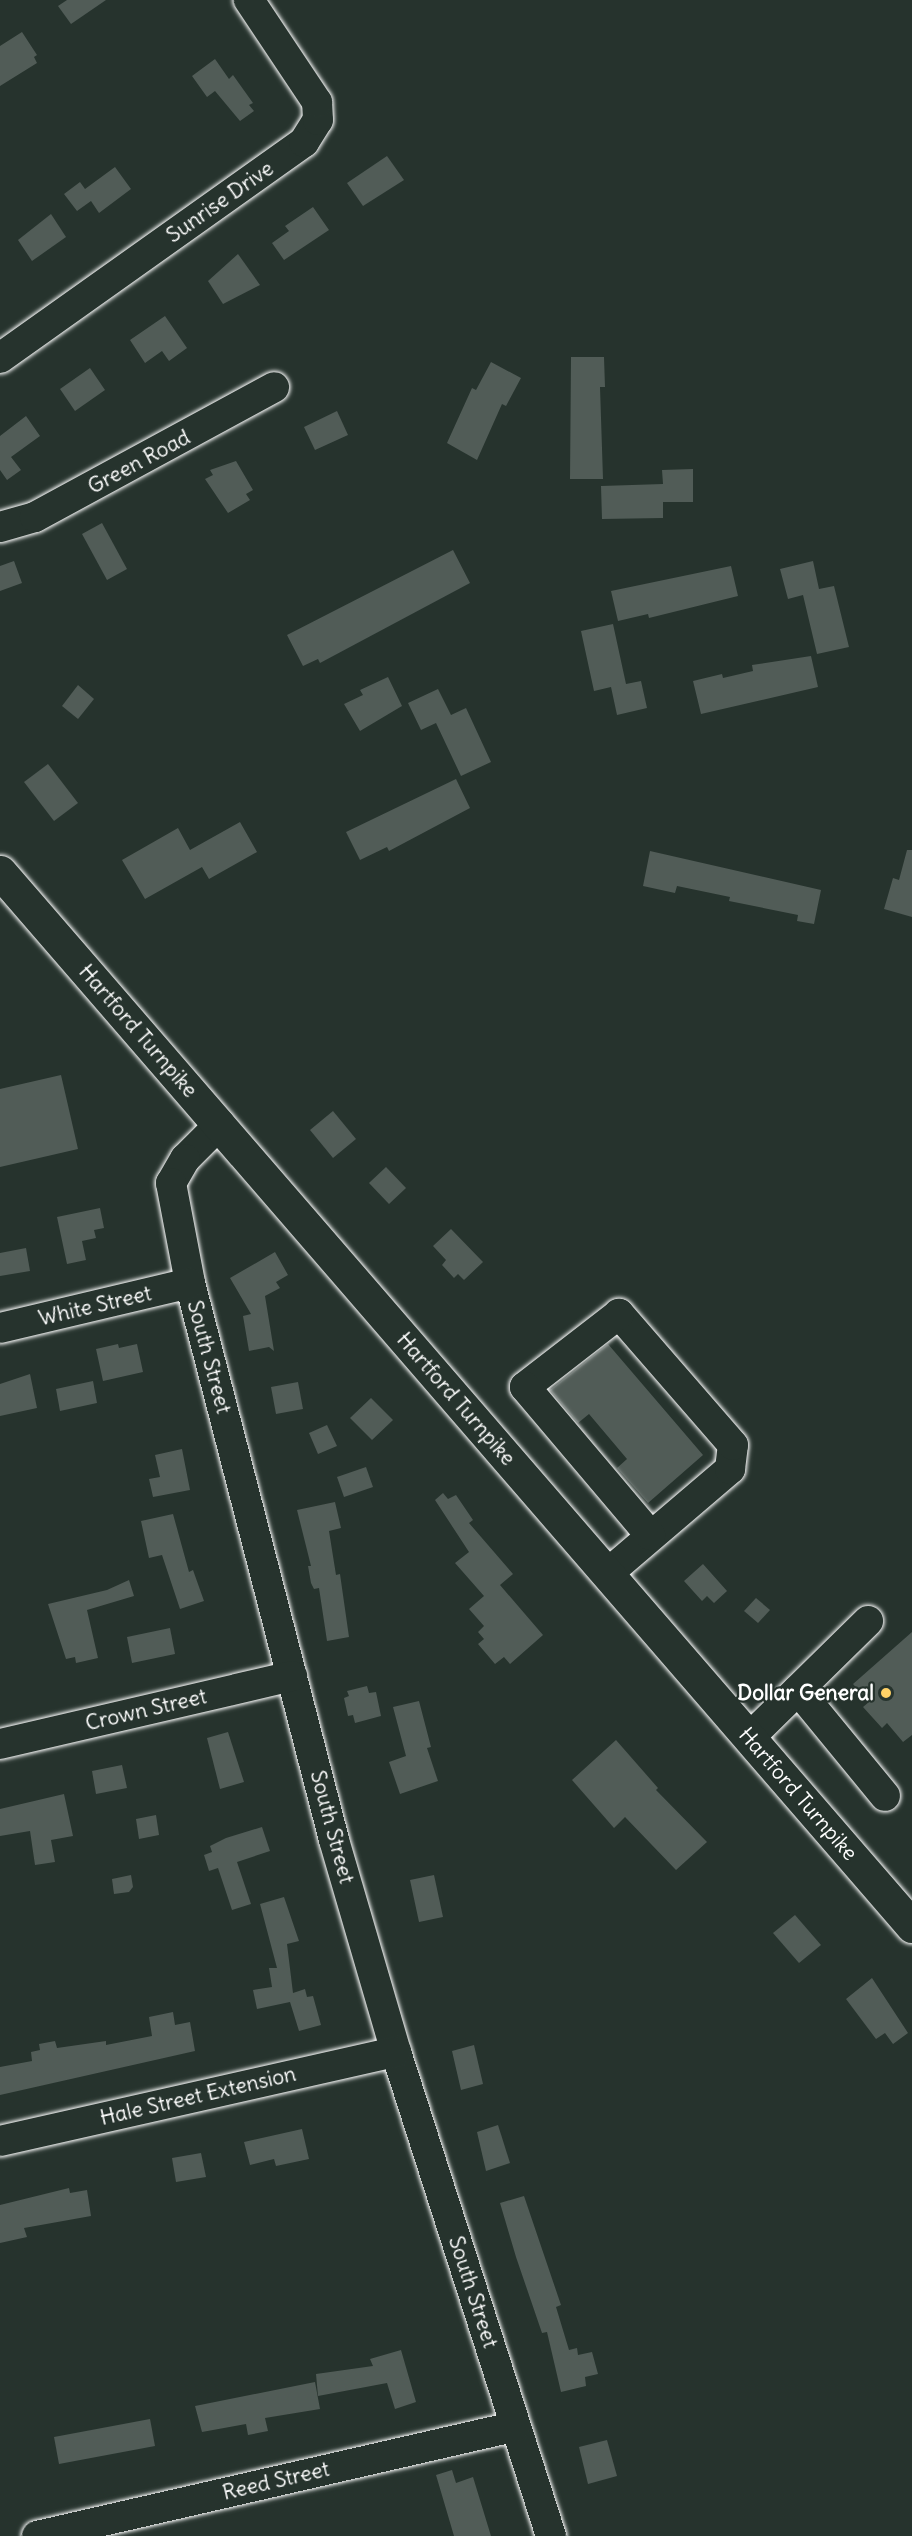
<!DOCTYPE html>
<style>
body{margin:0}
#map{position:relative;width:912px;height:2536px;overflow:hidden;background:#26332d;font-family:Delius,sans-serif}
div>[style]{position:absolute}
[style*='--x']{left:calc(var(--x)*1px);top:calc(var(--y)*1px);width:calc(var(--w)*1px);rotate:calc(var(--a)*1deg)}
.building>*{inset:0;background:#515c57}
.roads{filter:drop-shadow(0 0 2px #fff) drop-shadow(0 0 2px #fff)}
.minor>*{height:30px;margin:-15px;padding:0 15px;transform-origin:15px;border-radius:15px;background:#26332d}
.major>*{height:33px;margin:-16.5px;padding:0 16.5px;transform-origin:16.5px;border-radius:16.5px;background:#26332d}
.dots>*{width:16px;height:16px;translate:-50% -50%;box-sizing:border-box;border:3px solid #26332d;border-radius:50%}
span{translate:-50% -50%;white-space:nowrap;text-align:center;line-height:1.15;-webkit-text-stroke:4.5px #26332d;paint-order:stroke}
.street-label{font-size:21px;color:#fff}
.poi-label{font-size:21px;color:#fff;font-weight:700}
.right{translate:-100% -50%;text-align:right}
</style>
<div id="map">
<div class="building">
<div style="clip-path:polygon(67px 0,106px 0,71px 24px,58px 6px)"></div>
<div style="clip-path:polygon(22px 32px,37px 55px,34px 57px,37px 63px,0 86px,0 46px)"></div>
<div style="clip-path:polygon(215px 59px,229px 79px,233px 75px,253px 103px,249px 105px,254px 111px,240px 121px,215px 91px,207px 97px,192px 76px)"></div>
<div style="clip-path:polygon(387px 156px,404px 180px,363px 206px,347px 183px)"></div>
<div style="clip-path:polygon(115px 167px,131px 189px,99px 213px,91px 201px,77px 211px,64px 194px,80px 182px,85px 189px)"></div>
<div style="clip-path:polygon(313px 207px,329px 230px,284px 260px,272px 243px,289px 231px,285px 226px)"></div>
<div style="clip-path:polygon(51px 214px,66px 237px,32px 261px,18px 240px)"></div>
<div style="clip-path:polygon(238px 254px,260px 285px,223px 304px,208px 281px)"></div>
<div style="clip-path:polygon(165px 316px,187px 348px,169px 361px,162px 351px,145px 363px,130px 340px)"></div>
<div style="clip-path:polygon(571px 357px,604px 357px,605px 387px,600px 387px,603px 479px,570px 479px)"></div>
<div style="clip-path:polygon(491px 362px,521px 378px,506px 406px,502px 404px,477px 460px,447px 443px,472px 388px,476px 390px)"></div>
<div style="clip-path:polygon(90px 368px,105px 390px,75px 411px,60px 389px)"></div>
<div style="clip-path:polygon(337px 411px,348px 435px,315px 450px,304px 427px)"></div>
<div style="clip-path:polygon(26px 416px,40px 436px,11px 457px,21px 470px,7px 480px,0 470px,0 436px)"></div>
<div style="clip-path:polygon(236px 461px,253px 490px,246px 494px,250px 500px,228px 513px,205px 479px,213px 475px,210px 470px)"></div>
<div style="clip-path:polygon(693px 469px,693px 502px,663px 502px,663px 518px,602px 519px,601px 486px,663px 484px,662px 470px)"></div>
<div style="clip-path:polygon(102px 523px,127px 569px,107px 580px,82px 534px)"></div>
<div style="clip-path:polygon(453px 550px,470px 583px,320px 663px,318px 659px,303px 666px,287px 635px)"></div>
<div style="clip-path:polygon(14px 561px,22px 583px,0 591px,0 566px)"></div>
<div style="clip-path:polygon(813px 561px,819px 589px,834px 586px,849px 647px,817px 654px,803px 595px,788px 599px,780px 569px)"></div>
<div style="clip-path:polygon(731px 566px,738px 596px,649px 618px,648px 614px,618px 621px,611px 591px)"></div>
<div style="clip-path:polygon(613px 624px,626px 684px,641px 681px,647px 708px,617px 715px,611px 687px,594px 691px,581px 631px)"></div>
<div style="clip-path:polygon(811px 656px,818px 687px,701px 714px,693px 681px,722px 674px,723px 678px,753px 671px,752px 665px)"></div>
<div style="clip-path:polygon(388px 677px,402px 706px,360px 731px,344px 704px,363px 695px,360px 690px)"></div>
<div style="clip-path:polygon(78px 685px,94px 699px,78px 719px,62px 706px)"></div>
<div style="clip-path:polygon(438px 689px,451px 715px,466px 708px,491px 762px,461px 776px,436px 723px,421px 730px,408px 703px)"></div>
<div style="clip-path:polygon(48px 764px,78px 803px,54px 821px,24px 782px)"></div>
<div style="clip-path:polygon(456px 779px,470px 808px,389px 851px,387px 847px,360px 860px,346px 832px)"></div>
<div style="clip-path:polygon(240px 822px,257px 852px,209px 879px,202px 867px,145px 899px,122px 860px,178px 828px,190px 850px)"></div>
<div style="clip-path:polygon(907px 850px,912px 850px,912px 917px,884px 909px,893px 878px,899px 880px)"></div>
<div style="clip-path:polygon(650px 851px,821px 890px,814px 924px,797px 921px,798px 915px,729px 901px,730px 897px,677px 886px,675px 893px,643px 886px)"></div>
<div style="clip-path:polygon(61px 1075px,78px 1149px,0 1167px,0 1089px)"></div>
<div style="clip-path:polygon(333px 1111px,356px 1139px,333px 1158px,310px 1130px)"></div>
<div style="clip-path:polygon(386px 1167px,406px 1188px,389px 1204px,369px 1183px)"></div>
<div style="clip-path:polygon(100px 1208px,104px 1228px,94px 1230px,96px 1238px,82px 1241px,86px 1260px,67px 1264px,57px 1217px)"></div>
<div style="clip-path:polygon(451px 1229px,483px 1262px,464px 1280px,458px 1274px,454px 1278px,442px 1265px,446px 1260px,433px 1246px)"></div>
<div style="clip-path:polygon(26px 1248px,30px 1271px,0 1276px,0 1253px)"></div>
<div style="clip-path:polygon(275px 1252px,288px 1275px,276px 1282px,280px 1288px,265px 1296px,274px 1351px,269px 1347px,249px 1351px,243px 1316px,251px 1314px,230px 1278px)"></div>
<div style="clip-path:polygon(118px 1344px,119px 1348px,137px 1344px,143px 1372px,103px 1381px,96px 1349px)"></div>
<div style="clip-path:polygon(608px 1344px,703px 1455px,648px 1503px,617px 1468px,627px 1459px,589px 1414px,578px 1423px,550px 1390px)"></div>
<div style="clip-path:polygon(30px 1374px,37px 1408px,0 1416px,0 1384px)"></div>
<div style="clip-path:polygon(93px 1381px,97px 1403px,60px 1411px,56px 1389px)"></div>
<div style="clip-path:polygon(298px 1382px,303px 1409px,276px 1414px,271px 1387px)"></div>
<div style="clip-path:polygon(371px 1398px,393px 1420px,372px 1440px,350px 1418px)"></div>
<div style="clip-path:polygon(327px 1425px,337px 1446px,318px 1454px,309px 1433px)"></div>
<div style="clip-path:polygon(182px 1449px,190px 1490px,153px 1497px,149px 1479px,160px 1477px,155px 1455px)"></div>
<div style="clip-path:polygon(366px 1467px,373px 1487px,344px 1497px,337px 1477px)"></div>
<div style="clip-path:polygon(443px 1493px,448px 1499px,456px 1495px,473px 1520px,469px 1523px,513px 1574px,500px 1585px,543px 1635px,510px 1664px,504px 1657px,495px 1664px,478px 1644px,484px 1639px,478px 1632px,484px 1626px,469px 1609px,484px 1596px,455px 1563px,469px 1552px,435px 1500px)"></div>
<div style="clip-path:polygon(335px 1502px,341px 1528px,329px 1531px,336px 1575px,340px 1574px,349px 1637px,327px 1641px,319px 1588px,314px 1589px,311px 1583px,308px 1566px,311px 1566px,297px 1510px)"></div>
<div style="clip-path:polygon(173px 1514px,189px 1572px,193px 1570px,204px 1601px,180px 1609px,162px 1555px,149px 1558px,141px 1521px)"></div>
<div style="clip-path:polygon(703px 1564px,727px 1591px,714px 1603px,707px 1596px,702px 1601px,684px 1581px)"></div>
<div style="clip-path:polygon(129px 1580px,134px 1596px,87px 1610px,98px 1658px,76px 1663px,75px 1657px,66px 1659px,48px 1604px,107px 1590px)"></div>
<div style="clip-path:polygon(756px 1598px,770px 1610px,758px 1623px,744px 1611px)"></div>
<div style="clip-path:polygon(170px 1628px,175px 1654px,132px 1663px,127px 1637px)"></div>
<div style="clip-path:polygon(912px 1632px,912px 1735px,903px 1742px,887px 1723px,882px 1728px,863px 1707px,869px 1702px,853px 1684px)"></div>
<div style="clip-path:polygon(367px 1686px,369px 1693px,376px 1692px,381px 1716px,355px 1723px,353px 1715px,348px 1716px,344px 1698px,349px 1696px,347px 1691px)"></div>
<div style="clip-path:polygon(419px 1701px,431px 1747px,427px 1748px,438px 1781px,400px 1794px,389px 1762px,406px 1756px,393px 1707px)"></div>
<div style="clip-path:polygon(228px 1732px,244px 1782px,220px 1789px,207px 1738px)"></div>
<div style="clip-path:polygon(616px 1740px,658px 1788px,656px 1790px,707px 1842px,676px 1870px,625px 1817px,614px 1828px,572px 1780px)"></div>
<div style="clip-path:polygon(122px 1765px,127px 1788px,96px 1794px,92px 1771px)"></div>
<div style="clip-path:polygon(64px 1794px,73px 1836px,51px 1840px,55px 1862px,35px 1865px,30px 1831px,0 1836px,0 1809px)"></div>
<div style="clip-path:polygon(156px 1815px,159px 1835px,139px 1839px,136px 1819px)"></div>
<div style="clip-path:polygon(262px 1827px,270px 1851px,237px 1862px,251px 1904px,232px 1910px,218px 1868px,209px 1871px,204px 1855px,212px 1852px,210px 1846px,226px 1838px)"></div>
<div style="clip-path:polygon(131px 1875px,133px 1887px,129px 1892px,114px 1894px,112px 1879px)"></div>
<div style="clip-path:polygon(434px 1875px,443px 1917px,419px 1922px,410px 1880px)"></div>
<div style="clip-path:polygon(284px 1897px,299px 1941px,287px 1944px,293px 1993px,305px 1989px,307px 1997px,313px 1996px,321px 2025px,299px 2031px,290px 2002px,257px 2009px,253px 1990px,272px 1987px,269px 1968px,277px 1968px,260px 1904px)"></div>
<div style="clip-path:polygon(795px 1915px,821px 1945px,799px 1963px,773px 1933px)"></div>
<div style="clip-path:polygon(872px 1978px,908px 2033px,893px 2044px,885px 2033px,876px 2039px,846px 1999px)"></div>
<div style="clip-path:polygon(173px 2012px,175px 2025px,190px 2022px,195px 2051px,0 2095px,0 2067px,32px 2061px,31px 2052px,40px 2050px,39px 2044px,55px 2041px,57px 2048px,106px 2041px,106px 2045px,152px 2036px,149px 2017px)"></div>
<div style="clip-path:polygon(474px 2045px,483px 2084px,461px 2090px,452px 2051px)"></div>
<div style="clip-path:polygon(498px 2125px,510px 2163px,486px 2171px,477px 2132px)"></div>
<div style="clip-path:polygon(302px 2129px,309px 2159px,276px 2166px,274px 2159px,250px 2165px,244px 2142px)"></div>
<div style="clip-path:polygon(201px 2153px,206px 2177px,176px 2182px,172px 2158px)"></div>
<div style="clip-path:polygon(69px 2188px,70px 2193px,87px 2190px,91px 2216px,24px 2228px,27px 2237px,0 2243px,0 2205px)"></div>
<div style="clip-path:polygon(524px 2196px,561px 2305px,556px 2307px,569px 2350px,577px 2348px,578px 2355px,592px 2352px,598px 2374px,585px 2377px,586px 2386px,561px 2392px,547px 2332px,542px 2333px,516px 2257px,500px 2203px)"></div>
<div style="clip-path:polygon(401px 2350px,416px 2402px,395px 2409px,387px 2383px,318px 2396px,316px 2374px,373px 2366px,370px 2359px)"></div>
<div style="clip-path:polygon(315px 2382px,320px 2409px,265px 2418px,268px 2431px,248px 2435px,246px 2424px,202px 2432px,195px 2406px)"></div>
<div style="clip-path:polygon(150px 2419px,155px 2446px,59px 2464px,54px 2437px)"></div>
<div style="clip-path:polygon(607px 2440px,617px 2476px,588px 2484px,579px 2447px)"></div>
<div style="clip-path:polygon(452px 2470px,456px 2483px,473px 2477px,491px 2536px,454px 2536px,436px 2475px)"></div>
</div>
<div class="roads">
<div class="minor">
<div style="--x:0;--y:358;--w:373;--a:-35.4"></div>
<div style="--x:304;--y:142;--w:26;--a:-58"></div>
<div style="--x:318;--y:120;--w:18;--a:-93"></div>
<div style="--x:317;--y:102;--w:123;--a:-123.7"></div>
<div style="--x:0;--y:527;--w:36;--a:-16"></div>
<div style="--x:35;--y:517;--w:272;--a:-28.5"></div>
<div style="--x:220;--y:1124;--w:49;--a:135"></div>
<div style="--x:185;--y:1159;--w:28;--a:120"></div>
<div style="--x:171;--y:1183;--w:102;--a:79.2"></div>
<div style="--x:190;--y:1283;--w:575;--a:75.5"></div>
<div style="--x:334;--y:1840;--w:221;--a:73.7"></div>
<div style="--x:396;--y:2052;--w:508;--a:72.24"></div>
<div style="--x:0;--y:1328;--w:195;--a:-13.3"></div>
<div style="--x:607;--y:1574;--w:162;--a:-40.5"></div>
<div style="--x:730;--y:1469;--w:24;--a:-83"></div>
<div style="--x:733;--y:1445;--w:174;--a:-131"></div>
<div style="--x:619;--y:1314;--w:119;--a:142.2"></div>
<div style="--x:525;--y:1387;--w:194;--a:49.8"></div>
<div style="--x:798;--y:1690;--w:137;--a:50.6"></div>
<div style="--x:749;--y:1738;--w:167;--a:-44.5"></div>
<div style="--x:0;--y:1744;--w:300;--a:-13.1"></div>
<div style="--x:0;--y:2141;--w:406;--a:-12.7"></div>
<div style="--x:37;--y:2536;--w:491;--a:-12.9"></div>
</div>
<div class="major">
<div style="--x:0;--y:872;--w:1394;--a:49.13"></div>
</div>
</div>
<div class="dots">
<div style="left:886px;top:1693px;background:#ffd166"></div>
</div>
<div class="street-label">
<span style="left:220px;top:202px;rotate:-35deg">Sunrise Drive</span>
<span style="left:139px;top:462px;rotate:-28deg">Green Road</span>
<span style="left:138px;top:1031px;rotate:49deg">Hartford Turnpike</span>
<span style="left:95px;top:1306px;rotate:-13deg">White Street</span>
<span style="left:209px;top:1357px;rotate:75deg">South Street</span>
<span style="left:456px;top:1399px;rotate:49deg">Hartford Turnpike</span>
<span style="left:146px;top:1710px;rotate:-13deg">Crown Street</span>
<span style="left:798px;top:1794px;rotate:49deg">Hartford Turnpike</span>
<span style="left:332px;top:1827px;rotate:75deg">South Street</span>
<span style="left:198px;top:2096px;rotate:-13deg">Hale Street Extension</span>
<span style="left:473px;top:2292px;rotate:72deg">South Street</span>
<span style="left:276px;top:2481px;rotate:-13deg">Reed Street</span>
</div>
<div class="poi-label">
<span class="right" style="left:874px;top:1693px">Dollar General</span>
</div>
</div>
